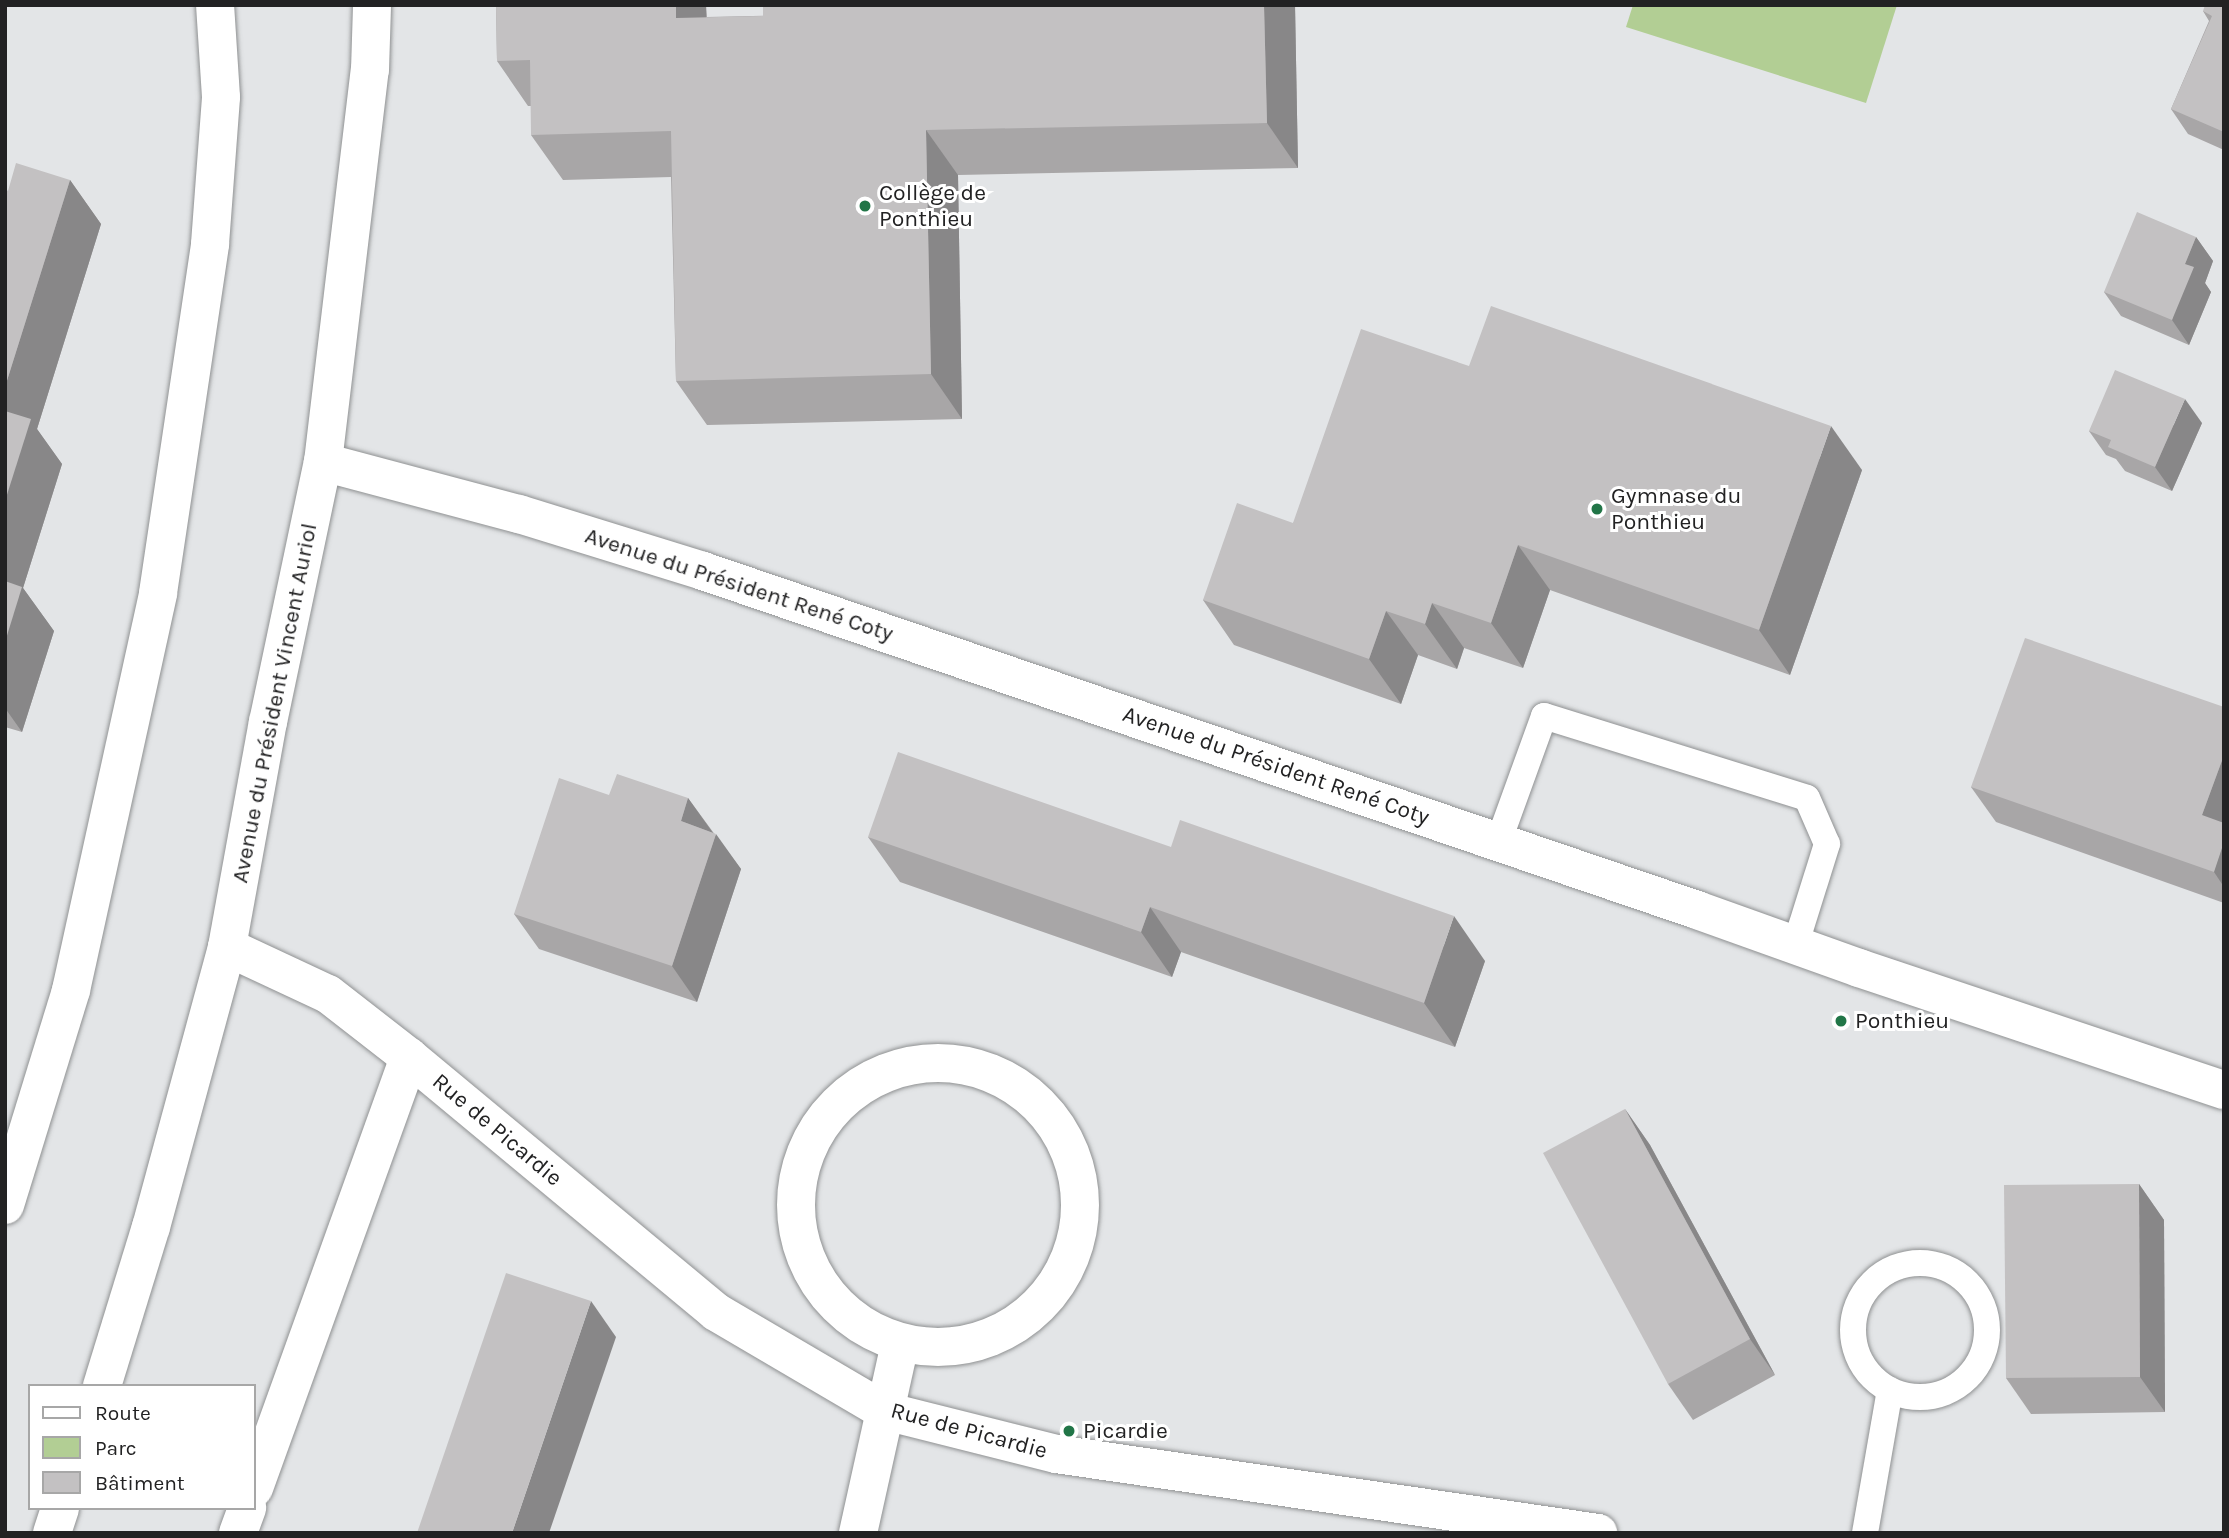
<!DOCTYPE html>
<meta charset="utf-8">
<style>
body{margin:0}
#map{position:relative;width:2229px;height:1538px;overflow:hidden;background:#e3e5e7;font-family:Karla,sans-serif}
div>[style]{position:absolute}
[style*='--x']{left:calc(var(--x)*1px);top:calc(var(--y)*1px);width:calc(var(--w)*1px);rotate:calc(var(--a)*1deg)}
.green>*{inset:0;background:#b2ce94}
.roads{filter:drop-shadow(0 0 2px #8f9192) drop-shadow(0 0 2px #8f9192)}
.lane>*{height:26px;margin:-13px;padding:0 13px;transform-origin:13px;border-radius:13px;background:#fff}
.lane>.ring{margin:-13px;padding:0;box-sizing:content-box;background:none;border:26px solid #fff;border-radius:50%}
.street>*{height:38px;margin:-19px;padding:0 19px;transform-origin:19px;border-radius:19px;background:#fff}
.street>.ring{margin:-19px;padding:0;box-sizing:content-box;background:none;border:38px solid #fff;border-radius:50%}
.secondary>*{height:38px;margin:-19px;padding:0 19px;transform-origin:19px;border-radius:19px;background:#fff}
.wall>*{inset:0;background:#a8a6a7}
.shaded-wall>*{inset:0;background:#888788}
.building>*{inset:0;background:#c3c1c2}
.dots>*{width:19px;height:19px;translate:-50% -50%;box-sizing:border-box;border:4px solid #fff;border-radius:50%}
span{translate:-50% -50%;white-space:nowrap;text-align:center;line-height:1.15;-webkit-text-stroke:6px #fff;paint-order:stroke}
.poi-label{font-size:23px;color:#222223}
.left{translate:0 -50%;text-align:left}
.street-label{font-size:23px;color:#222223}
.frame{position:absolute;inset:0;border:7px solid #222223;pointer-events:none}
.legend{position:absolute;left:28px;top:1384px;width:228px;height:126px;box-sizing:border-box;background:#fff;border:2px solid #a7a7a7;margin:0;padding:9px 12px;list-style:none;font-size:21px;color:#222223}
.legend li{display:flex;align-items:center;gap:14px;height:35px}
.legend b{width:35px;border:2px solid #a7a7a7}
</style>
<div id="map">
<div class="green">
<div style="clip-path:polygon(1633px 5px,1897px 5px,1866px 103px,1626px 27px)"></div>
</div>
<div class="roads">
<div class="lane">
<div style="--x:1498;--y:843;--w:135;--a:-70.1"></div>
<div style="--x:1544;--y:716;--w:275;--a:17.3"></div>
<div style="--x:1807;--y:798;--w:50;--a:66.5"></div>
<div style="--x:1827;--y:844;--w:107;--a:107.4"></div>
<div class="ring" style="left:1853px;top:1263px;width:108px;height:108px"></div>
<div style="--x:1865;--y:1533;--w:145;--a:-80.1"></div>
</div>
<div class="street">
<div style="--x:323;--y:462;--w:395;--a:-83.2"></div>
<div style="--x:370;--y:70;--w:65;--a:-88.2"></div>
<div style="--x:227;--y:947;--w:111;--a:25"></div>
<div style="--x:328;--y:994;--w:103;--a:37.9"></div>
<div style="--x:409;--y:1057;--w:399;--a:39.7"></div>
<div style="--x:716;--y:1312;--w:196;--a:30.4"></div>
<div style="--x:885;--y:1411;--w:176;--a:14.1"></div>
<div style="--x:1056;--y:1454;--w:548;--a:8.29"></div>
<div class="ring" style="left:796px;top:1063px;width:246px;height:246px"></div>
<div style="--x:5;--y:1205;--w:225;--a:-72.9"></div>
<div style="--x:71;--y:990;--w:406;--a:-77.6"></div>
<div style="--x:158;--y:593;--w:353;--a:-81.5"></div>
<div style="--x:210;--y:244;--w:147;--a:-85.7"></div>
<div style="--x:221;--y:97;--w:92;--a:-93.7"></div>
<div style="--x:254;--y:1488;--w:458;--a:-70.2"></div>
<div style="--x:238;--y:1533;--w:27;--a:-70"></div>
<div style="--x:858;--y:1533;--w:195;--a:-77.5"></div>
</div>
<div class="secondary">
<div style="--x:102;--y:1386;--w:166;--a:-72.9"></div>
<div style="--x:151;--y:1227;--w:290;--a:-74.8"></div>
<div style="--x:227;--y:947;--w:229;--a:-79.7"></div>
<div style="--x:268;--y:722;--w:266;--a:-78.1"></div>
<div style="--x:323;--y:462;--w:203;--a:14.9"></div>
<div style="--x:519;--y:514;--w:193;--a:17.2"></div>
<div style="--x:703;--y:571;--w:1050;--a:18.83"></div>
<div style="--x:1697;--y:910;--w:172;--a:19.7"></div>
<div style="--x:1859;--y:968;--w:385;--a:18.5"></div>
<div style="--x:52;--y:1533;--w:26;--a:-72"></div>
</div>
</div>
<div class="wall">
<div style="clip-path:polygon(496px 5px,706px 5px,707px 17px,1295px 5px,1298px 168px,958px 175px,962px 419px,707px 425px,676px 381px,671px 177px,563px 180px,531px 135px,531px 106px,528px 106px,497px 61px)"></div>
<div style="clip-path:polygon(2224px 5px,2224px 150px,2188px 134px,2171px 109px,2209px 21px,2203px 11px)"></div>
<div style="clip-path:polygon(70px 180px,101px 224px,37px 429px,62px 464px,23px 588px,54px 631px,22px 732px,5px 727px,5px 190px,8px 191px)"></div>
<div style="clip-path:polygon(2196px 237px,2213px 261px,2205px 283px,2211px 292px,2189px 345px,2121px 316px,2104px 292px)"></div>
<div style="clip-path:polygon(1469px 366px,1862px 470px,1790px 675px,1550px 590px,1523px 668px,1464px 648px,1457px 669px,1418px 655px,1401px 704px,1234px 645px,1203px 600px,1293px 523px)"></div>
<div style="clip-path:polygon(2202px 423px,2172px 491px,2125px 471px,2116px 459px,2106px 455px,2089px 431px)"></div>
<div style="clip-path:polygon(2224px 707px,2224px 903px,1996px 822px,1971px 787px)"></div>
<div style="clip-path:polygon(609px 795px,688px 798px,713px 832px,741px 869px,697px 1002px,539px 949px,514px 914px)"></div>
<div style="clip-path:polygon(868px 837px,1171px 847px,1485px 961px,1455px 1047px,1181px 952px,1172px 977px,900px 882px)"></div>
<div style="clip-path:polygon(1625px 1109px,1650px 1145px,1775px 1375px,1693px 1420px,1668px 1384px)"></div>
<div style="clip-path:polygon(2139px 1184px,2164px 1220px,2165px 1412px,2031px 1414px,2006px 1378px)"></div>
</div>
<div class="shaded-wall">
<div style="clip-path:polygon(676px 5px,706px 5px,707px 62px,676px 18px)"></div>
<div style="clip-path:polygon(1264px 5px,1295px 5px,1298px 168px,1267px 123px)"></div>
<div style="clip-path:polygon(926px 130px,958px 175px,962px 419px,931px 374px)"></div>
<div style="clip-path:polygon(70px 180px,101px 224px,37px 429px,62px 464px,23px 588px,54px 631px,22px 732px,5px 708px,5px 387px)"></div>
<div style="clip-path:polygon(2196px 237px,2213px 261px,2205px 283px,2211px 292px,2189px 345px,2172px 320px,2185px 264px)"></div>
<div style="clip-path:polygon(2185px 399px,2202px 423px,2172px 491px,2155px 467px)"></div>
<div style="clip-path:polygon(1831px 426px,1862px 470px,1790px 675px,1759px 630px)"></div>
<div style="clip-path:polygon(1518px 545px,1550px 590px,1523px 668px,1491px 623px)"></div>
<div style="clip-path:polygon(1432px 603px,1464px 648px,1457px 669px,1425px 624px)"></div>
<div style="clip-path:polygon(1386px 611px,1418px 655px,1401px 704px,1369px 659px)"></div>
<div style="clip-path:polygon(2224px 755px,2224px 887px,2214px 872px,2202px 815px)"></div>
<div style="clip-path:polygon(688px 798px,713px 833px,681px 821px)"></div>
<div style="clip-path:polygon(716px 834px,741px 869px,697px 1002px,672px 966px)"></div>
<div style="clip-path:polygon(1150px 907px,1181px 952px,1172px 977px,1141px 932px)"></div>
<div style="clip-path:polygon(1454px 916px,1485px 961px,1455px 1047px,1424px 1003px)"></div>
<div style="clip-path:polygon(1625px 1109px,1650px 1145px,1775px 1375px,1750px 1339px)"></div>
<div style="clip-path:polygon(2139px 1184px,2164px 1220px,2165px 1412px,2140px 1377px)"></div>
<div style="clip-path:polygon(591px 1301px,616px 1337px,549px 1533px,512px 1533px)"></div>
</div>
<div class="building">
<div style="clip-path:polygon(496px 5px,676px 5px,676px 18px,763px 16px,763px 5px,1264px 5px,1267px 123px,926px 130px,931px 374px,676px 381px,671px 131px,531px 135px,530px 60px,497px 61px)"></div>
<div style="clip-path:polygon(2205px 5px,2224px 5px,2224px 132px,2171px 109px,2212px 16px,2203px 11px)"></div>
<div style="clip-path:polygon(16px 163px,70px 180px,5px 387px,5px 190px,8px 191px)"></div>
<div style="clip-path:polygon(2137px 212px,2196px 237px,2185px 264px,2194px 267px,2172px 320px,2104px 292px)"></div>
<div style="clip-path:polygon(1491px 306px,1831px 426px,1759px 630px,1518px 545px,1491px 623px,1432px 603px,1425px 624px,1386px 611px,1369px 659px,1203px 600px,1237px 503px,1293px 523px,1361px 329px,1469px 366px)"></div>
<div style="clip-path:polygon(2115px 370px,2185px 399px,2155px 467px,2108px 447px,2111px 440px,2089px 431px)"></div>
<div style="clip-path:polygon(5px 411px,31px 419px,5px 501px)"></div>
<div style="clip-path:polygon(5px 581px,22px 587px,5px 642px)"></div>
<div style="clip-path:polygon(2025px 638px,2224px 707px,2224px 755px,2202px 815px,2224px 823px,2224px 842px,2214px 872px,1971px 787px)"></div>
<div style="clip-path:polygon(898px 752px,1171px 847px,1180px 820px,1454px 916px,1424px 1003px,1150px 907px,1141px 932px,868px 837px)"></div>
<div style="clip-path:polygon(617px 774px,688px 798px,681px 821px,716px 834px,672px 966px,514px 914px,559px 778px,609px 795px)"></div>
<div style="clip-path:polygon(1625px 1109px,1750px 1339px,1668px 1384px,1543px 1153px)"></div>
<div style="clip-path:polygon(2139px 1184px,2140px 1377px,2006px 1378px,2004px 1185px)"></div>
<div style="clip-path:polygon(506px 1273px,591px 1301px,512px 1533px,417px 1533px)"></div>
</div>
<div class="dots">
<div style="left:865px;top:206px;background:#217547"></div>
<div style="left:1597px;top:509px;background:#217547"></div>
<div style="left:1841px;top:1021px;background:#217547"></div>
<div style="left:1069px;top:1431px;background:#217547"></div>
</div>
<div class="poi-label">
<span class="left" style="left:879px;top:206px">Collège de<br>Ponthieu</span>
<span class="left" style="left:1611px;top:509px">Gymnase du<br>Ponthieu</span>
<span class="left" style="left:1855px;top:1021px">Ponthieu</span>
<span class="left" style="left:1083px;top:1431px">Picardie</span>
</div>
<div class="street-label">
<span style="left:739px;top:585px;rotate:18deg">Avenue du Président René Coty</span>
<span style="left:275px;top:703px;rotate:-79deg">Avenue du Président Vincent Auriol</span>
<span style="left:1276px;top:766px;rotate:19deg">Avenue du Président René Coty</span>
<span style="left:497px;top:1130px;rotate:40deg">Rue de Picardie</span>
<span style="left:969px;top:1431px;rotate:15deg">Rue de Picardie</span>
</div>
<div class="frame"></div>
<ul class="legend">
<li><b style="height:9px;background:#fff"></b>Route</li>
<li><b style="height:19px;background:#b2ce94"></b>Parc</li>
<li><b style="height:19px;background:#c3c1c2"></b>Bâtiment</li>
</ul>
</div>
